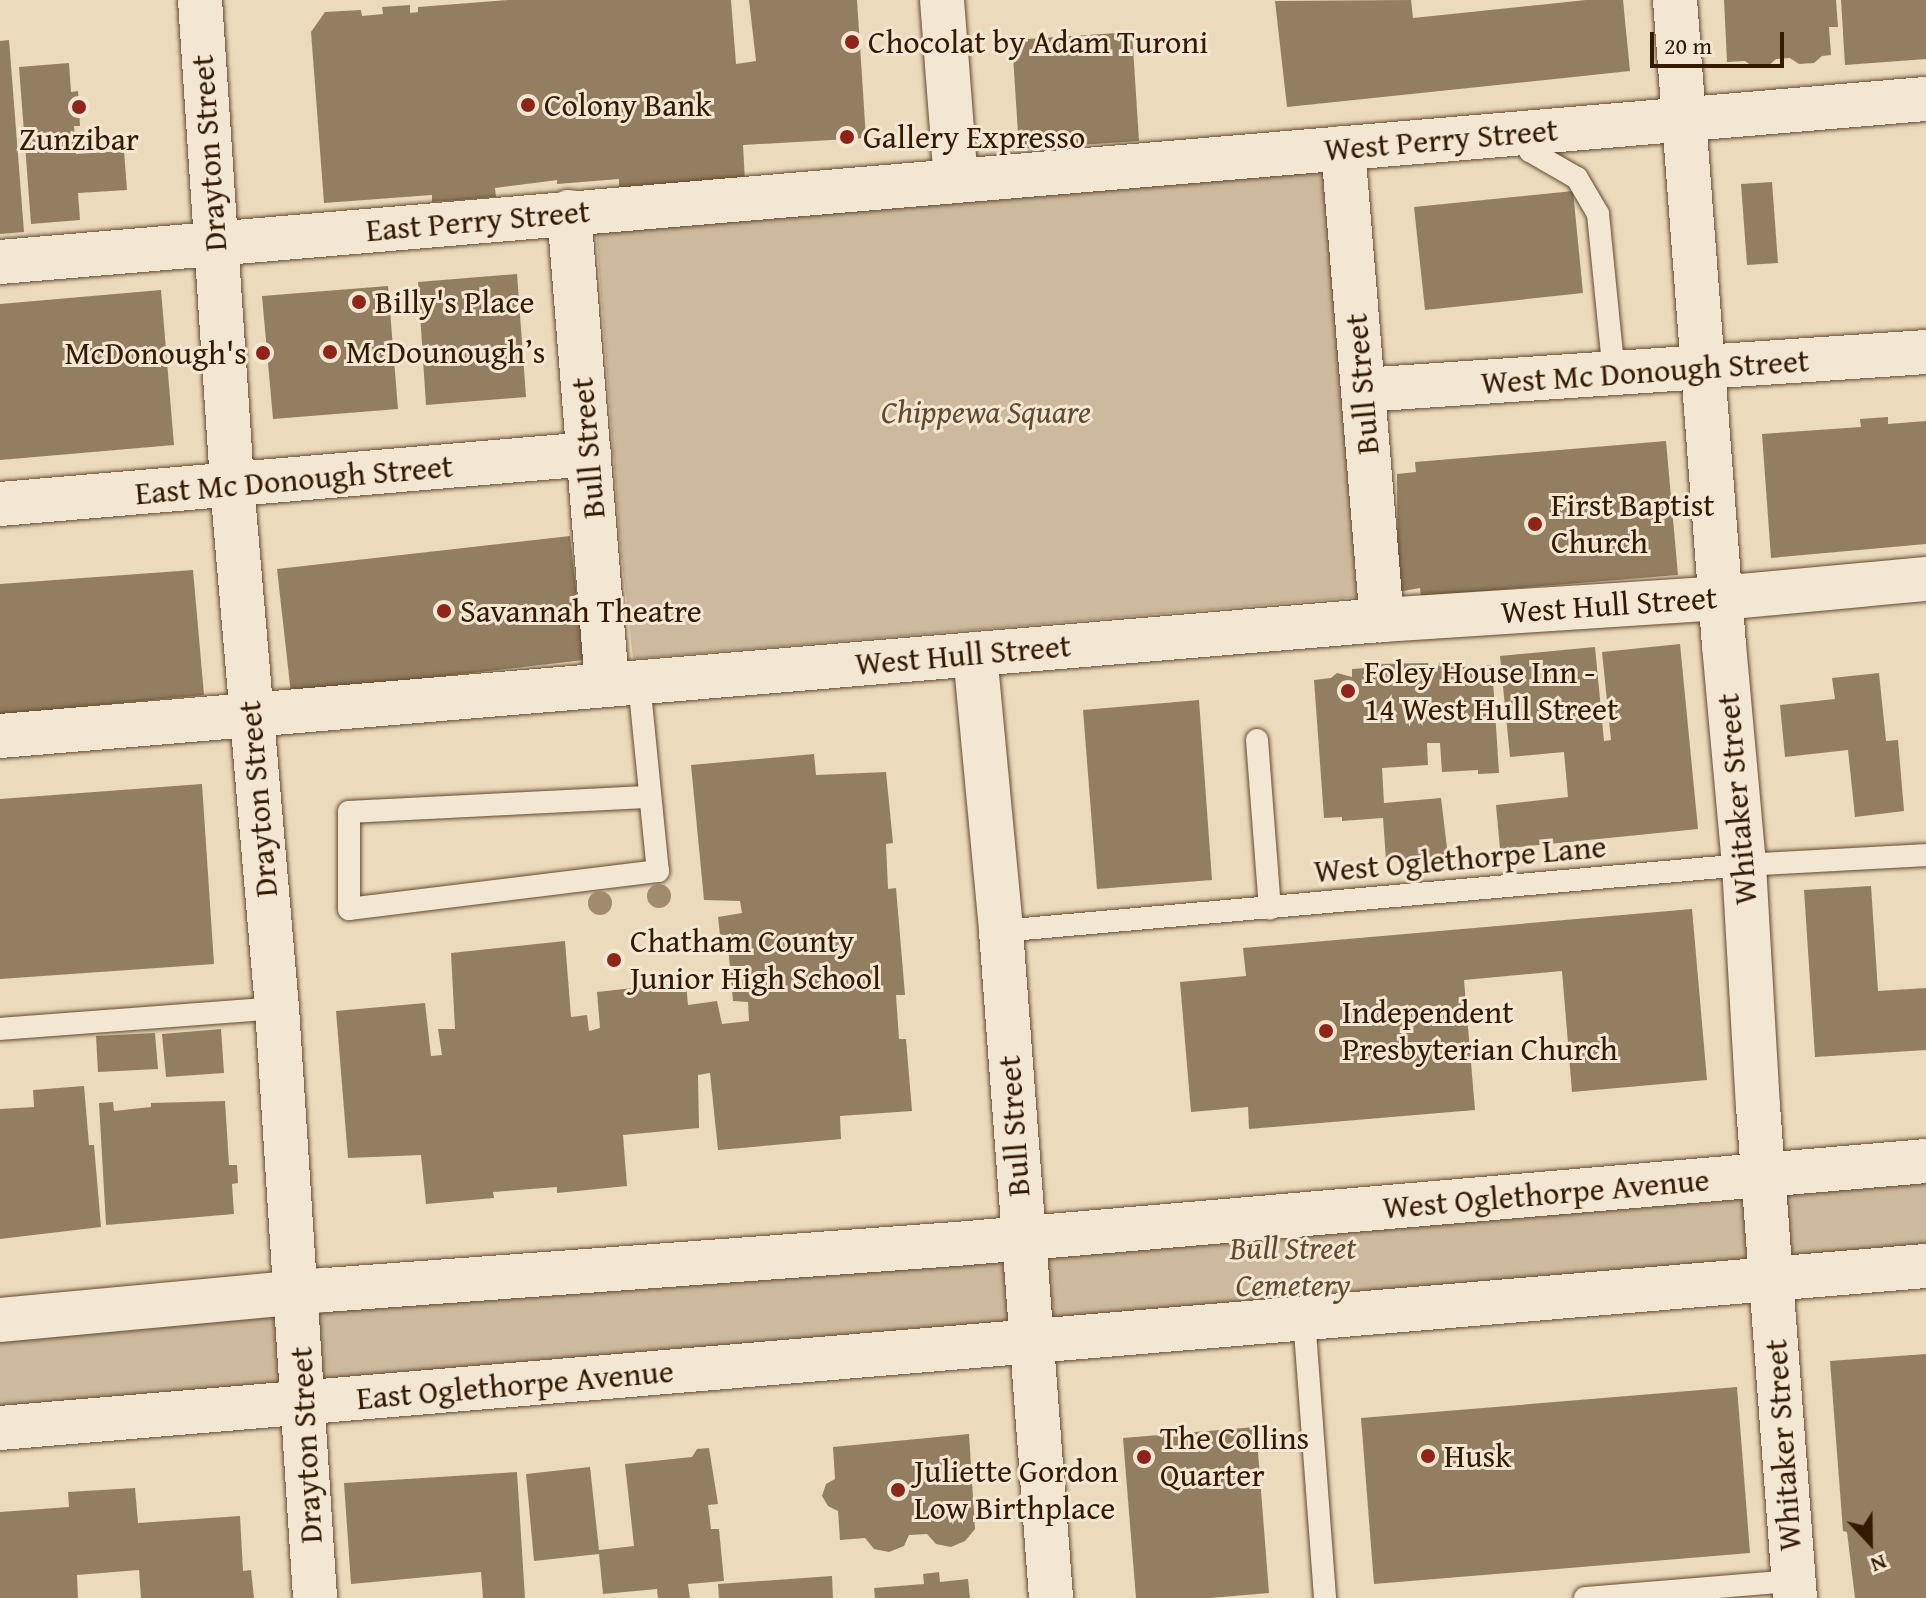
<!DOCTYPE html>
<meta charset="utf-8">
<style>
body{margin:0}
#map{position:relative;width:1926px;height:1598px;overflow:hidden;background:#ecdabd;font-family:"Gentium Book Plus",serif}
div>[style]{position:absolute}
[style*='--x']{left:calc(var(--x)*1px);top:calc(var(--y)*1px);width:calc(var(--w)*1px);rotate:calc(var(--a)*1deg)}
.green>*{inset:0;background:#cdb99d}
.building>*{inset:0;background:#947e62}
.roads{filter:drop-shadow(0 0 2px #624a2f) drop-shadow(0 0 2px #624a2f)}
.lane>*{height:22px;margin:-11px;padding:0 11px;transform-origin:11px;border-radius:11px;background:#f3e7d4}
.street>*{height:44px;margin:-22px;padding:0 22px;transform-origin:22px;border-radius:22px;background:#f3e7d4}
.secondary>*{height:44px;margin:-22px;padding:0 22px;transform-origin:22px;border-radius:22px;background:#f3e7d4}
.trees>*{width:24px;height:24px;margin:-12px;border-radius:50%;background:#a08b6f}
.dots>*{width:22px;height:22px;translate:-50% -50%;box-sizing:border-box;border:4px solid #f3e7d4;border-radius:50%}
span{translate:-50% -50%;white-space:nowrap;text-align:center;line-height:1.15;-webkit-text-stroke:6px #f3e7d4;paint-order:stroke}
.poi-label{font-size:32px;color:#341a00}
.left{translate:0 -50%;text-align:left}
.right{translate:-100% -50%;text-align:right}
.street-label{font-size:32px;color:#341a00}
.park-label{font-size:32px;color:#624a2f;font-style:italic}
.north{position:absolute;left:1830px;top:1502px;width:80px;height:80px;-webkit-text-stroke:6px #f3e7d4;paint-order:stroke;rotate:158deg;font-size:22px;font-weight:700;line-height:32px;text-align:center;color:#341a00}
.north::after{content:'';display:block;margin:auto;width:28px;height:36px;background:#341a00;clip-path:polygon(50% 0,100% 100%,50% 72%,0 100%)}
.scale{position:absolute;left:1650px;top:32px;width:134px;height:36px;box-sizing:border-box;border:4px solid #341a00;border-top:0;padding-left:10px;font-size:24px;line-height:28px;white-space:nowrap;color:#341a00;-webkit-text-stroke:6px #f3e7d4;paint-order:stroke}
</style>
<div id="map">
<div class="green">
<div style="clip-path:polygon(1325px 171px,1358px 597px,633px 659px,620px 542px,596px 229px)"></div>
<div style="clip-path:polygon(1926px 1156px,1926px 1259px,0 1430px,0 1307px)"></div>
</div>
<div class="building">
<div style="clip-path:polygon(508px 0,731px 0,736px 64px,756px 61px,749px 0,857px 0,866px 138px,743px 145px,745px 181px,619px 191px,619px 179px,557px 184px,557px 180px,550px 181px,495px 188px,496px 197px,432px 202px,432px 195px,324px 203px,311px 32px,325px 12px,361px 10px,362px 16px,383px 14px,382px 7px,410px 5px,410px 13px,418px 12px,418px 7px)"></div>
<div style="clip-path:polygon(1411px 0,1413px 18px,1586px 0,1623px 0,1630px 71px,1287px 107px,1275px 1px)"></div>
<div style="clip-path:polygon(1724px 0,1836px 0,1838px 27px,1829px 27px,1831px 55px,1822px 56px,1814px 63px,1799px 64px,1790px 58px,1776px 59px,1767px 67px,1755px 68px,1745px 61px,1727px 62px)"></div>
<div style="clip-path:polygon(1841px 0,1926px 0,1926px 59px,1845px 65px)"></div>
<div style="clip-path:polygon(1132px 32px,1139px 141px,1019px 149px,1012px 40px)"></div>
<div style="clip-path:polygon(9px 40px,24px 232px,0 234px,0 41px)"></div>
<div style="clip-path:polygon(69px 63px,71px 92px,78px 91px,80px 126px,74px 126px,76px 154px,124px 151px,127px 190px,78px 193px,80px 220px,31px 224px,19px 67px)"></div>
<div style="clip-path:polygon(1772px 182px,1778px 263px,1747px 265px,1741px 184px)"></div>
<div style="clip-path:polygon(1573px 191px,1583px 293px,1425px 310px,1414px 207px)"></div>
<div style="clip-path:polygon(517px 274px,526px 397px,426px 405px,418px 282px)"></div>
<div style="clip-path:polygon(388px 286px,398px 409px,273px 419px,262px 296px)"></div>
<div style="clip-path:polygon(161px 290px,174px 445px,0 460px,0 304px)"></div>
<div style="clip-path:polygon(1888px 417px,1888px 424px,1926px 421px,1926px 544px,1771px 558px,1762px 434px,1861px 427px,1860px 419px)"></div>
<div style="clip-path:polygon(1666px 441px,1678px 575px,1421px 596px,1420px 588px,1398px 592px,1397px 474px,1416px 472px,1415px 462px)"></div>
<div style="clip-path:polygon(570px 536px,584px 660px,291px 694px,277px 569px)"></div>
<div style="clip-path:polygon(193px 570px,204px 695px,0 715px,0 584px)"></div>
<div style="clip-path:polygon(1680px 644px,1698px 829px,1500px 849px,1496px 805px,1568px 797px,1564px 752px,1510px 757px,1500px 656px,1595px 647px,1604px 741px,1611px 740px,1602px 652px)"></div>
<div style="clip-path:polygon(1459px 660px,1462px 667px,1492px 665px,1499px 773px,1478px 774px,1478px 770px,1442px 772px,1440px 743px,1427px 743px,1428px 765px,1382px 768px,1384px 803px,1441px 798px,1448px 856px,1386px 860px,1383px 818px,1342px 821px,1342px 817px,1324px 818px,1314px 680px,1331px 678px,1337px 673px,1352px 677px,1352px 669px,1366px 668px,1367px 676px,1374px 675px,1373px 664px,1428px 663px,1429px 668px,1437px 670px,1440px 661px)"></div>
<div style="clip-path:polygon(1879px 673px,1886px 741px,1898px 740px,1904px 811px,1855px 817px,1848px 750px,1785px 757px,1780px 705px,1835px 699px,1832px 678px)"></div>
<div style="clip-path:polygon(1199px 700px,1212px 880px,1097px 889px,1083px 710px)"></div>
<div style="clip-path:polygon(814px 754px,816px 775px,886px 772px,893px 843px,886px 844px,888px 889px,896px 888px,905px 995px,896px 995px,899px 1039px,906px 1039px,912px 1111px,840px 1116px,841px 1139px,718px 1150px,710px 1073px,698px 1075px,699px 1128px,623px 1135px,627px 1186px,557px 1193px,557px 1187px,493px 1192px,494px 1198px,426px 1204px,421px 1155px,348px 1158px,336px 1011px,425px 1003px,431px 1056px,442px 1055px,438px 1029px,455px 1029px,451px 953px,565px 941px,571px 1017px,587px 1015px,589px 1031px,600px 1028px,597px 992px,686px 982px,688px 1005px,717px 1001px,722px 1024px,749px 1021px,748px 1002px,733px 1001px,727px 935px,720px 935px,718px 917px,742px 913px,740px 901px,704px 900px,691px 765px)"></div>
<div style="clip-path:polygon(202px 784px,214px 964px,0 979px,0 799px)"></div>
<div style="clip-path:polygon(1871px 886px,1878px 991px,1926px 988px,1926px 1050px,1815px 1057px,1804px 890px)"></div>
<div style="clip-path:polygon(1692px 909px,1707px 1080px,1572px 1092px,1562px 971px,1464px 980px,1475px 1110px,1249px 1129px,1248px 1107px,1191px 1112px,1180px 982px,1246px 976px,1243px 948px)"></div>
<div style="clip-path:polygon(221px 1029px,224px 1073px,166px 1077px,162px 1034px)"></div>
<div style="clip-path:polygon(155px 1033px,158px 1069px,98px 1072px,96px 1036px)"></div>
<div style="clip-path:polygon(84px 1086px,89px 1145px,94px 1145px,101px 1227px,0 1239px,0 1109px,34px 1107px,33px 1090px)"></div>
<div style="clip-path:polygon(225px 1101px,229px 1165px,237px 1165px,238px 1183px,232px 1184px,234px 1214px,106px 1225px,99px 1103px,113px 1102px,114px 1111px,151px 1107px,151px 1103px)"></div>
<div style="clip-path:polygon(1926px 1354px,1926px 1598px,1855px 1598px,1847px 1532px,1843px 1531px,1830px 1361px)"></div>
<div style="clip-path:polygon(1737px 1387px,1750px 1553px,1374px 1584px,1361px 1418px)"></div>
<div style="clip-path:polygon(1256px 1427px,1269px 1593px,1210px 1598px,1136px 1598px,1123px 1438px)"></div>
<div style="clip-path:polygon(969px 1434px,975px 1529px,965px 1541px,951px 1547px,936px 1544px,927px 1534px,909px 1535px,904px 1546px,889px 1552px,874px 1549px,865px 1538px,840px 1540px,838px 1511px,828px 1506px,822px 1496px,826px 1484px,835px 1479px,833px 1447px)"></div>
<div style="clip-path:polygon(709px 1448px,718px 1504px,708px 1505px,711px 1529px,719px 1529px,724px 1581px,688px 1584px,690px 1598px,658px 1598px,657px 1589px,603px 1594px,599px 1554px,534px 1561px,526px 1474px,590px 1467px,599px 1550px,634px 1546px,625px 1464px,692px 1457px,697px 1449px)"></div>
<div style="clip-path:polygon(517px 1472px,525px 1598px,483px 1598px,481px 1572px,351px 1584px,344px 1483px)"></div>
<div style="clip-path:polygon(135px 1488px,138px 1523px,240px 1516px,243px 1571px,251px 1570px,254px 1598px,141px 1598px,139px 1570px,77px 1575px,78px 1598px,0 1598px,0 1512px,69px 1507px,68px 1492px)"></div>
<div style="clip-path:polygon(939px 1572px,940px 1582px,968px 1579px,970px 1598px,875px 1598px,874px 1588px,924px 1584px,923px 1574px)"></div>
<div style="clip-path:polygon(832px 1576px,833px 1598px,719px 1598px,718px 1584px)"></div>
</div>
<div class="roads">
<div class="lane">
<div style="--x:1518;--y:133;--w:22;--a:56"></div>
<div style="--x:1530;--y:151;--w:54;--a:29.9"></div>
<div style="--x:1577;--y:178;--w:42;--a:59.7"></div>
<div style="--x:1598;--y:214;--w:162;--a:84.3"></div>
<div style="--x:639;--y:682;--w:190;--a:84.3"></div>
<div style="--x:658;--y:871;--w:311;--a:173"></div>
<div style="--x:349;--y:909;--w:97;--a:-90"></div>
<div style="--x:349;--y:812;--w:301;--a:-2.9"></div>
<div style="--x:1257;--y:740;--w:169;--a:85.6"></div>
<div style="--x:1001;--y:931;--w:746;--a:-5.08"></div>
<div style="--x:1744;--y:865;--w:182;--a:-3.1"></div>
<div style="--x:0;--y:1029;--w:278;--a:-4.3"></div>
<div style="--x:1304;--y:1318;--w:281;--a:85.7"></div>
<div style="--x:1585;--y:1598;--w:210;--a:-4.7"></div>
</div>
<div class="street">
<div style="--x:942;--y:0;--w:181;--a:85.6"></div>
<div style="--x:1343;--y:148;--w:474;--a:85.3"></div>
<div style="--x:569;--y:212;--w:474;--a:85.4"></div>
<div style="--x:0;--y:262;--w:1933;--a:-4.84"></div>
<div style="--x:1363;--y:390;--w:564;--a:-3.86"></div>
<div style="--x:0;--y:504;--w:591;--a:-4.85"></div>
<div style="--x:975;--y:654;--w:278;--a:84.6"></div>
<div style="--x:1001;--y:931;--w:669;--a:85.71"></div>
<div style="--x:0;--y:736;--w:1387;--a:-4.8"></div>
<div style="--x:1382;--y:620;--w:339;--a:-3.7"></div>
<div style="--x:1720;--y:598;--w:207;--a:-5.3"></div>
</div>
<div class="secondary">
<div style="--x:200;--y:0;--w:486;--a:86.2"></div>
<div style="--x:232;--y:485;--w:525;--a:85.08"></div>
<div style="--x:277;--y:1008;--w:591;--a:86.31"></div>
<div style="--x:1675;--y:0;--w:647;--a:85.66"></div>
<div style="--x:1724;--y:645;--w:221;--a:84.8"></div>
<div style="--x:1744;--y:865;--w:241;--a:86.7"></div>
<div style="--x:1758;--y:1106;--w:493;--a:85.7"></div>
<div style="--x:0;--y:1320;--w:327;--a:-5.3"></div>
<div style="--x:326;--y:1290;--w:632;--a:-4.18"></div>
<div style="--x:956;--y:1244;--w:974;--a:-4.89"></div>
<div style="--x:0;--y:1428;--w:1933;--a:-4.81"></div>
</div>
</div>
<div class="trees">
<div style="left:659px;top:896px"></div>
<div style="left:600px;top:903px"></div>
</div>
<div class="dots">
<div style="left:852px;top:42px;background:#8f2418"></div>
<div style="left:528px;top:105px;background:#8f2418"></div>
<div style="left:79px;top:107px;background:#8f2418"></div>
<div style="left:847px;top:137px;background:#8f2418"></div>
<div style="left:359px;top:302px;background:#8f2418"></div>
<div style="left:330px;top:352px;background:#8f2418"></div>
<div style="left:263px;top:353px;background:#8f2418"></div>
<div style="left:1535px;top:524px;background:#8f2418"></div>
<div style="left:444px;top:611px;background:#8f2418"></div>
<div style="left:1348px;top:691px;background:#8f2418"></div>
<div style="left:614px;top:960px;background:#8f2418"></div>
<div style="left:1326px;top:1031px;background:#8f2418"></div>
<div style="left:1428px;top:1456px;background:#8f2418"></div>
<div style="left:1144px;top:1457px;background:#8f2418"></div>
<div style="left:898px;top:1490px;background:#8f2418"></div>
</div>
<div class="poi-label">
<span class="left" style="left:868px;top:42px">Chocolat by Adam Turoni</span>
<span class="left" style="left:544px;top:105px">Colony Bank</span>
<span class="left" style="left:863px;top:137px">Gallery Expresso</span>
<span style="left:79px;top:139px">Zunzibar</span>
<span class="left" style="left:375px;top:302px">Billy's Place</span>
<span class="left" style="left:346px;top:352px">McDounough’s</span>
<span class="right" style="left:247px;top:353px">McDonough's</span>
<span class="left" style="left:1551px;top:524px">First Baptist<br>Church</span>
<span class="left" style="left:460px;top:611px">Savannah Theatre</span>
<span class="left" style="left:1364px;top:691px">Foley House Inn -<br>14 West Hull Street</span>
<span class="left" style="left:630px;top:960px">Chatham County<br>Junior High School</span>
<span class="left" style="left:1342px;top:1031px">Independent<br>Presbyterian Church</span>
<span class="left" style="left:1160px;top:1457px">The Collins<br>Quarter</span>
<span class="left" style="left:1444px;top:1456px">Husk</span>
<span class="left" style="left:914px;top:1490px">Juliette Gordon<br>Low Birthplace</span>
</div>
<div class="street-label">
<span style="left:1441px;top:140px;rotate:-5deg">West Perry Street</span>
<span style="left:209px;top:153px;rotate:-94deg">Drayton Street</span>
<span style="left:478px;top:221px;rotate:-5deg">East Perry Street</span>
<span style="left:1645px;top:372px;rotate:-4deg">West Mc Donough Street</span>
<span style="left:1362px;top:384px;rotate:-95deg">Bull Street</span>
<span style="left:588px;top:448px;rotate:-95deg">Bull Street</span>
<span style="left:294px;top:480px;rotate:-5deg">East Mc Donough Street</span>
<span style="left:1609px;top:605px;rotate:-4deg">West Hull Street</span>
<span style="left:963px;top:655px;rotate:-5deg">West Hull Street</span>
<span style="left:258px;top:799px;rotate:-95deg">Drayton Street</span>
<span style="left:1737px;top:799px;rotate:-95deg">Whitaker Street</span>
<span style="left:1460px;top:859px;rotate:-5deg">West Oglethorpe Lane</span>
<span style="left:1014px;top:1126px;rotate:-94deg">Bull Street</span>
<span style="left:1546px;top:1194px;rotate:-5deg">West Oglethorpe Avenue</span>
<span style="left:515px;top:1385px;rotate:-5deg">East Oglethorpe Avenue</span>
<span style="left:306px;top:1445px;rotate:-93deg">Drayton Street</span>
<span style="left:1783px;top:1445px;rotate:-94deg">Whitaker Street</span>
</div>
<div class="park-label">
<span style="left:986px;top:412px">Chippewa Square</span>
<span style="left:1293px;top:1267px">Bull Street<br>Cemetery</span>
</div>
<div class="north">N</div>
<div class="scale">20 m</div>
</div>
